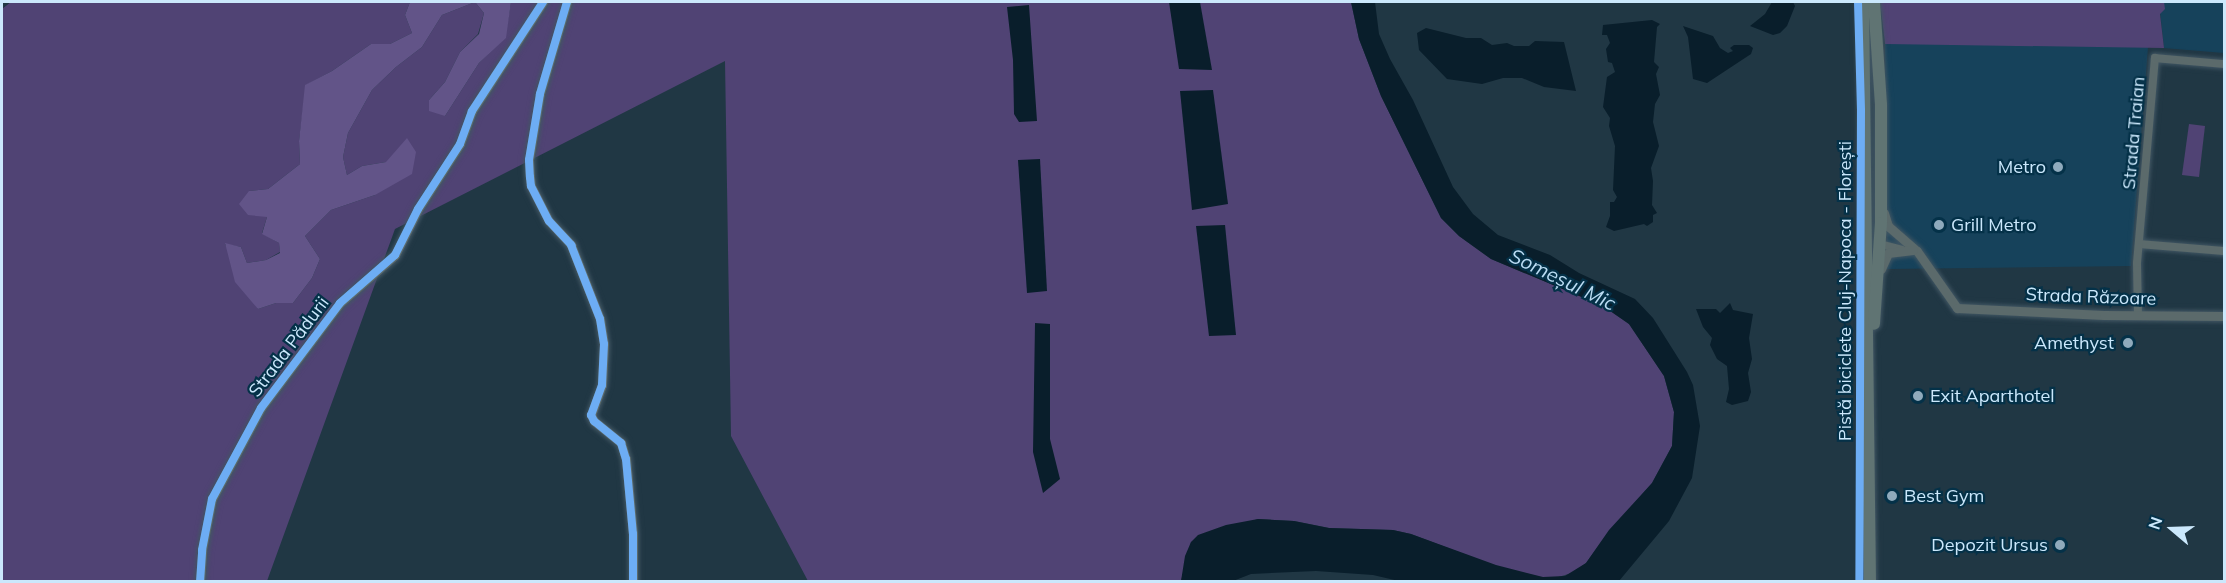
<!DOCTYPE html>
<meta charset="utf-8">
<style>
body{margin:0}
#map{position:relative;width:2226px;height:583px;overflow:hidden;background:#203744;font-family:Mulish,sans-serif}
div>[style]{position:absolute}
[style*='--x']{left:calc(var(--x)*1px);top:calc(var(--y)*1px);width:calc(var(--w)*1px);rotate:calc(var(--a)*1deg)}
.built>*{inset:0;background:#16425b}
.green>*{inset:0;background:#504374}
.forest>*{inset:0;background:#625488}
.water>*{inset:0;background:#091e2b}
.roads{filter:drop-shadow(0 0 2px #415663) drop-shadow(0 0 2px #415663)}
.minor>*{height:8px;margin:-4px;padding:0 4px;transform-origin:4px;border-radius:4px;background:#5b6a6b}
.tertiary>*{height:9px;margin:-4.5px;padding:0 4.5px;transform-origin:4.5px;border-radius:4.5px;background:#5b6a6b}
.primary>*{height:12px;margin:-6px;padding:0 6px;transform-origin:6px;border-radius:6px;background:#607473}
.cycleway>*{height:8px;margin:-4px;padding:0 4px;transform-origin:4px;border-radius:4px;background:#6dadf4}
.dots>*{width:16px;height:16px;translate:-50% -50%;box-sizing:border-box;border:3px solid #043148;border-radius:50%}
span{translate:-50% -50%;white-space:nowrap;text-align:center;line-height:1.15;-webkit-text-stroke:4.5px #043148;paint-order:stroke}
.street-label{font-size:18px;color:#cbe8fc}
.poi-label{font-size:18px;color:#cbe8fc}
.right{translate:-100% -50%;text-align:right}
.left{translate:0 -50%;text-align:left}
.water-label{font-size:20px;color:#badcf3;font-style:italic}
.frame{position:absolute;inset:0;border:3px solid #cbe8fc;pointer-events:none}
.north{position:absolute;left:2142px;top:499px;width:60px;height:60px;-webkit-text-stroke:4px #043148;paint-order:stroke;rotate:289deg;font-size:16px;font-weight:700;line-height:24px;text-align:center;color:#cbe8fc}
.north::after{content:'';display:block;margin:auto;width:21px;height:27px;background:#cbe8fc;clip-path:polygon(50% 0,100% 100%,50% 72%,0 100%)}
</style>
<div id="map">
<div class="built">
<div style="clip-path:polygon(2159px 2px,2224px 2px,2224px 53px,2164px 48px)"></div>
<div style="clip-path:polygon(1895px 42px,2148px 47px,2131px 266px,1887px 269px,1885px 44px)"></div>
</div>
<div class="green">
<div style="clip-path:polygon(11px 2px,410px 2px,405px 15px,412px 33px,390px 44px,371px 44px,332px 71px,306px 85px,299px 141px,300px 164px,268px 189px,249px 191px,267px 217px,262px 233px,279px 243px,280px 252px,266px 260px,247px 263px,241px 247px,225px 244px,258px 309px,276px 303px,293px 303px,312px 278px,320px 259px,305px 236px,331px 210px,375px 195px,386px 162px,362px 166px,347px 175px,343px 157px,348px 133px,372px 90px,396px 67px,422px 47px,442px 15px,475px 2px,484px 13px,478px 34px,460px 52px,445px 82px,429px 100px,445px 116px,479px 63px,505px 38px,511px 2px,1351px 2px,1359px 39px,1381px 96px,1441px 218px,1459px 236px,1491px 259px,1603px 306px,1629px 324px,1664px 376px,1674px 412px,1672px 446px,1652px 483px,1602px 541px,1586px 563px,1575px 572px,1555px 578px,1543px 577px,1528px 581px,1477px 559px,1411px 534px,1393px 530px,1329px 528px,1294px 521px,1258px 519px,1191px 542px,1181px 581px,808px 581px,731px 436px,725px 61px,395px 229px,267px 581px,2px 581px,2px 9px)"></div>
<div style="clip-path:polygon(1880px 2px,2164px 2px,2165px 9px,2160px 14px,2164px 48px,1885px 44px)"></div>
<div style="clip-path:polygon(2189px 124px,2205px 126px,2199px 177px,2182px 175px)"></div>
</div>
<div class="forest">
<div style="clip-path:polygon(410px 2px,511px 2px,506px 38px,479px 63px,445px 116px,429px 111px,429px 100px,445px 82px,460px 52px,479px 34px,484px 13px,475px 2px,442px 15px,422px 47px,396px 67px,372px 90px,348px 133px,343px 157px,347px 175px,362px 166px,386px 162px,407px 138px,416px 152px,412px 174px,375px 195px,331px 210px,305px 236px,320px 259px,312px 278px,293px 303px,276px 303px,258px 309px,235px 282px,225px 243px,241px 247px,247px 263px,266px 260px,280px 253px,279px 243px,262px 234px,267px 217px,248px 215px,239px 204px,249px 191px,268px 189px,300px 164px,299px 141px,305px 85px,332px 71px,371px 44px,390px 44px,412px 33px,405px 15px)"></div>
</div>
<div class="water">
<div style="clip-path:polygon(1169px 2px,1200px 2px,1212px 70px,1179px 69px)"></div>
<div style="clip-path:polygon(1351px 2px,1375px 2px,1379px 34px,1390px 59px,1413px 100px,1453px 187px,1473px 214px,1498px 235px,1550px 255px,1579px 273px,1635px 299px,1653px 318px,1687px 372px,1693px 385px,1700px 426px,1692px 478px,1669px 521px,1619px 581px,1403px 582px,1373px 575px,1316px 571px,1251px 574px,1233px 581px,1181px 581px,1185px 556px,1191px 542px,1198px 535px,1226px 525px,1258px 519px,1294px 521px,1329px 528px,1393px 530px,1411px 534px,1496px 565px,1543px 577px,1565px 576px,1586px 563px,1609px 530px,1652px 483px,1672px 446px,1674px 412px,1664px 376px,1629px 324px,1603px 306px,1491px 259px,1459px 236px,1441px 218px,1381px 96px,1359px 39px)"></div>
<div style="clip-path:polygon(1772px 2px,1793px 2px,1795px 6px,1787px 26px,1780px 33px,1773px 35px,1750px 26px,1765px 14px)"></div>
<div style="clip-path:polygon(1029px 5px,1037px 121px,1019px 122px,1014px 114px,1013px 60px,1007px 7px)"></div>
<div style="clip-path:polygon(1652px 20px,1660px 24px,1657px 27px,1654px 62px,1659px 67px,1656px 74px,1660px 95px,1655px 104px,1653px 122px,1659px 146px,1651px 168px,1653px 181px,1652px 205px,1657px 213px,1653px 215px,1653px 222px,1647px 226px,1644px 224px,1614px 231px,1606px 227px,1610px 216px,1610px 202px,1614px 202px,1617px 197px,1613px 190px,1615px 146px,1609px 126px,1610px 118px,1603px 107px,1607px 77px,1615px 72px,1612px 63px,1608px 62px,1606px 49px,1610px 43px,1607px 35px,1602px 35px,1603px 25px)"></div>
<div style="clip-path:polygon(1683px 26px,1713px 36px,1720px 48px,1728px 53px,1733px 51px,1730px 48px,1734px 45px,1749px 45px,1753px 48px,1751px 54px,1707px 83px,1693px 79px,1688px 37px)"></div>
<div style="clip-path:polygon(1426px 28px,1466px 38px,1481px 38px,1492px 45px,1507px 43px,1514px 46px,1529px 46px,1535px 41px,1564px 42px,1576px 91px,1544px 87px,1522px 78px,1503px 78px,1482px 84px,1447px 79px,1419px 50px,1417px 33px)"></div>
<div style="clip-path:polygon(1213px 90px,1228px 204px,1192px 210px,1180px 91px)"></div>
<div style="clip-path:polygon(1040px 159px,1047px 291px,1027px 293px,1018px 160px)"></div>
<div style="clip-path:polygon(1225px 225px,1236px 335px,1209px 336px,1196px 226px)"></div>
<div style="clip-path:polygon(1730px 303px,1733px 310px,1753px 314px,1749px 338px,1752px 359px,1748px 373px,1751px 392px,1748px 401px,1732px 405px,1726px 402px,1729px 389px,1727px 366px,1717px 359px,1710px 345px,1712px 338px,1703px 327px,1696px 309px,1716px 309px,1720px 313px)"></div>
<div style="clip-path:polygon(1035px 323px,1050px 324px,1050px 439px,1060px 479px,1043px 493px,1033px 452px)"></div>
</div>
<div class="roads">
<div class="minor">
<div style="--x:1880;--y:244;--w:23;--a:15"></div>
<div style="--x:2139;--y:244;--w:85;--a:4.7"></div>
<div style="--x:2138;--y:316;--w:53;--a:-91.1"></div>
<div style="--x:2137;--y:263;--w:206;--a:-85"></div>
<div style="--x:2155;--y:58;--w:69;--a:5"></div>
</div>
<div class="tertiary">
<div style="--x:567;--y:2;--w:96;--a:106.4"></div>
<div style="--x:540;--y:94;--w:67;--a:99.5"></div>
<div style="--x:529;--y:160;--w:17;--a:87"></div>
<div style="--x:530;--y:177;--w:9;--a:84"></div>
<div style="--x:531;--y:186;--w:39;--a:63"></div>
<div style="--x:549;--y:221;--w:33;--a:47"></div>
<div style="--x:571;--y:245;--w:79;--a:68.6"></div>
<div style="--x:600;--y:319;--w:25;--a:81"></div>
<div style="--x:604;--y:344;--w:41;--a:92.8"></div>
<div style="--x:602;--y:385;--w:32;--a:110"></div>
<div style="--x:591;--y:415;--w:7;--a:63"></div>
<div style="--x:594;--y:421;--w:35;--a:39"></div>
<div style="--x:621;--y:443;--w:17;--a:73"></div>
<div style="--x:626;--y:459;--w:75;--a:84.7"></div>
<div style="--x:633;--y:534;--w:48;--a:90"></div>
<div style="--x:1884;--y:213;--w:14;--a:73"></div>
<div style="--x:1888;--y:226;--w:38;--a:41"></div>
<div style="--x:1917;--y:251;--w:70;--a:54.9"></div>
<div style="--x:1957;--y:308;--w:147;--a:2.7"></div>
<div style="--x:2104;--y:315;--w:120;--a:0.5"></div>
<div style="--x:1881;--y:269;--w:17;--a:-66"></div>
<div style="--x:1888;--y:253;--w:25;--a:-7"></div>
<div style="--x:200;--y:582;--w:32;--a:-86"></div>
<div style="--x:202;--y:550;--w:52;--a:-78.9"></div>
<div style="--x:212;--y:499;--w:103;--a:-61.7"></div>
<div style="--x:261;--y:408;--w:131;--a:-53"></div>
<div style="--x:340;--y:303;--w:73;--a:-41.1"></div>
<div style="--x:395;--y:255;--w:51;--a:-63.4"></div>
<div style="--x:418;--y:209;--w:77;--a:-57.1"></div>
<div style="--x:460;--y:144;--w:35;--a:-70"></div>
<div style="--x:472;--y:111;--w:130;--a:-56.9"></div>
</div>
<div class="primary">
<div style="--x:1863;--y:2;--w:580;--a:89.31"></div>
<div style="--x:1874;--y:2;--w:103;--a:86.1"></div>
<div style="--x:1881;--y:105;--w:118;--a:90"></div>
<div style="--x:1881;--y:223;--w:101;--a:94"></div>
</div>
</div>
<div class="cycleway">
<div style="--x:567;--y:2;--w:96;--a:106.4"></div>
<div style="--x:540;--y:94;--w:67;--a:99.5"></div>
<div style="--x:529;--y:160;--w:17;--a:87"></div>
<div style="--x:530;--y:177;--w:9;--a:84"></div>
<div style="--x:531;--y:186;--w:39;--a:63"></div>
<div style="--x:549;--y:221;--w:33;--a:47"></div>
<div style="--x:571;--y:245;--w:79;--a:68.6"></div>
<div style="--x:600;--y:319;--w:25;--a:81"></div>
<div style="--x:604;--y:344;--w:41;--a:92.8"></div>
<div style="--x:602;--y:385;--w:32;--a:110"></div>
<div style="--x:591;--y:415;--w:7;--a:63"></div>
<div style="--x:594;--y:421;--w:35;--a:39"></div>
<div style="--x:621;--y:443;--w:17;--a:73"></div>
<div style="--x:626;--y:459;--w:75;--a:84.7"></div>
<div style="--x:633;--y:534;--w:48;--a:90"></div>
<div style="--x:1858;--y:2;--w:109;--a:88.4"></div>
<div style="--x:1861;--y:111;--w:471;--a:90.2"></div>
<div style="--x:200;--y:582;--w:32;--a:-86"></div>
<div style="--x:202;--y:550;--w:52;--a:-78.9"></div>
<div style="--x:212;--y:499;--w:103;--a:-61.7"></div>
<div style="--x:261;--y:408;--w:131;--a:-53"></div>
<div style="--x:340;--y:303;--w:73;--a:-41.1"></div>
<div style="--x:395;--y:255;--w:51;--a:-63.4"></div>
<div style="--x:418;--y:209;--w:77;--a:-57.1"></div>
<div style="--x:460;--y:144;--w:35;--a:-70"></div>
<div style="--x:472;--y:111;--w:130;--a:-56.9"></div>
</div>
<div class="dots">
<div style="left:2058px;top:167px;background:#8faabc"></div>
<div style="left:1939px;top:225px;background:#8faabc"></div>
<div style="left:2128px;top:343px;background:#8faabc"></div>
<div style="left:1918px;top:396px;background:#8faabc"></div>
<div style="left:1892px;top:496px;background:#8faabc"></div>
<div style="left:2060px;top:545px;background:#8faabc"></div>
</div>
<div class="street-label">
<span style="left:2134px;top:133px;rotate:-85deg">Strada Traian</span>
<span style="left:1845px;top:291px;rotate:-90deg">Pistă biciclete Cluj-Napoca - Florești</span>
<span style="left:2091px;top:297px;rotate:2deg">Strada Răzoare</span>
<span style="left:289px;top:347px;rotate:-53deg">Strada Pădurii</span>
</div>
<div class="poi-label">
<span class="right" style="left:2046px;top:167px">Metro</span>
<span class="left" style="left:1951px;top:225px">Grill Metro</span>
<span class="right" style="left:2114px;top:343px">Amethyst</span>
<span class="left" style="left:1930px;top:396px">Exit Aparthotel</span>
<span class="left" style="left:1904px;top:496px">Best Gym</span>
<span class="right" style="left:2048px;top:545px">Depozit Ursus</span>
</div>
<div class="water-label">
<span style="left:1563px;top:279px;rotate:26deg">Someșul Mic</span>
</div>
<div class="frame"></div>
<div class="north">N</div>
</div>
